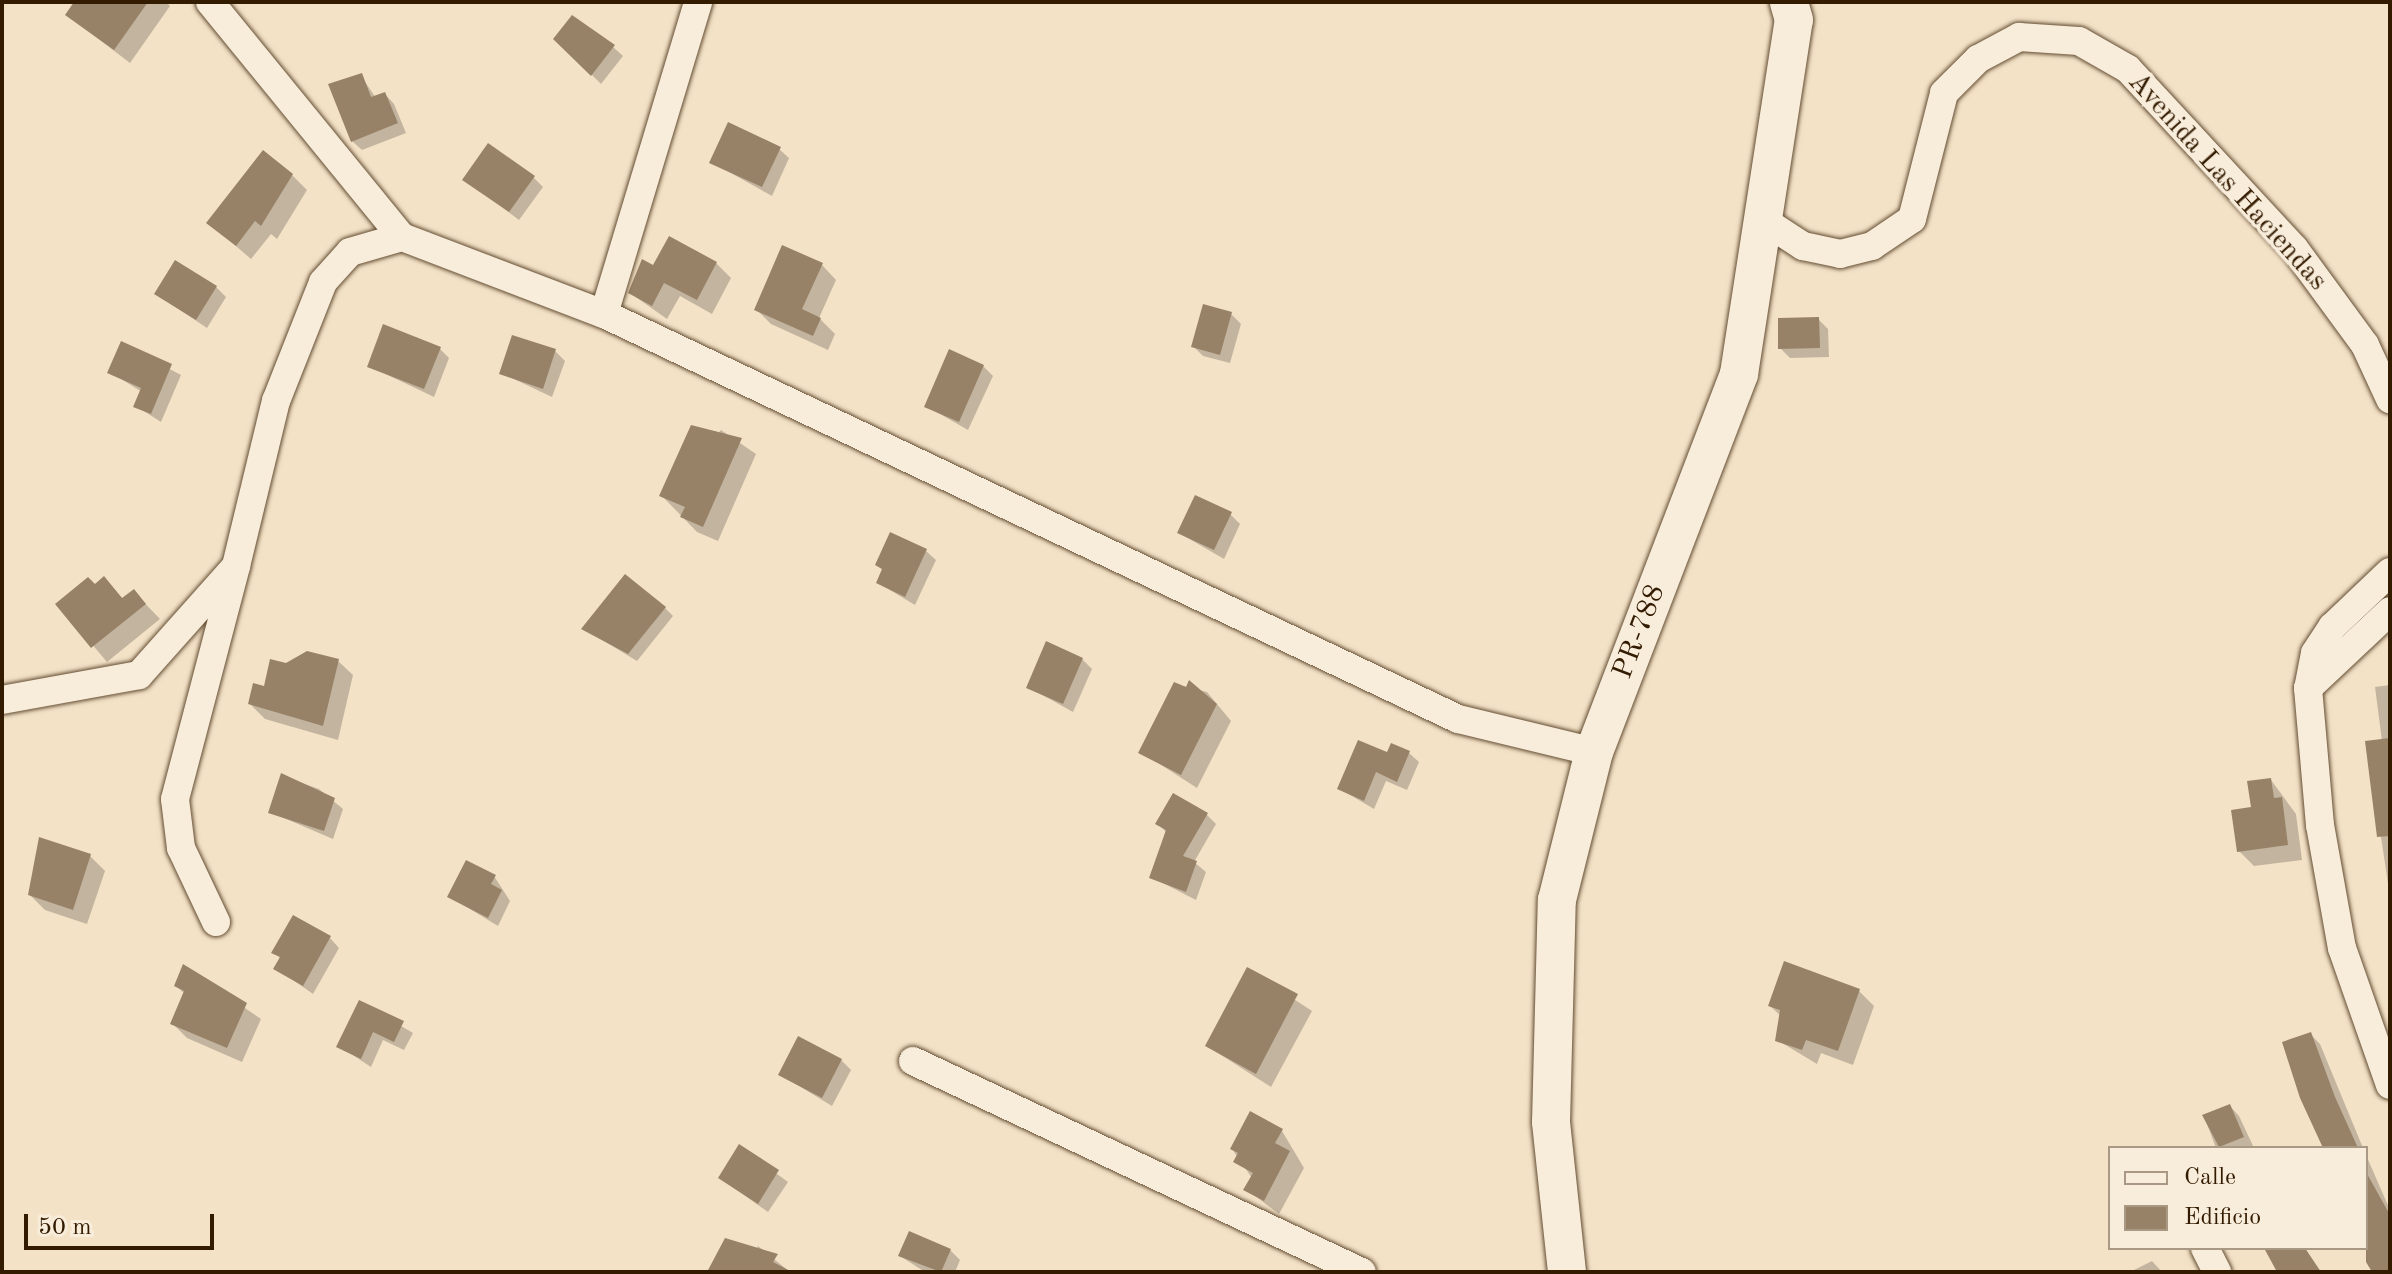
<!DOCTYPE html>
<style>
body{margin:0}
#map{position:relative;width:2392px;height:1274px;overflow:hidden;background:#f4e2c7;font-family:"Old Standard TT",serif}
div>[style]{position:absolute}
[style*='--x']{left:calc(var(--x)*1px);top:calc(var(--y)*1px);width:calc(var(--w)*1px);rotate:calc(var(--a)*1deg)}
.shadow>*{inset:0;background:#0003}
.building>*{inset:0;background:#978267}
.roads{filter:drop-shadow(0 0 2px #634d32) drop-shadow(0 0 2px #634d32)}
.street>*{height:28px;margin:-14px;padding:0 14px;transform-origin:14px;border-radius:14px;background:#f8ecdb}
.secondary>*{height:38px;margin:-19px;padding:0 19px;transform-origin:19px;border-radius:19px;background:#f8ecdb}
span{translate:-50% -50%;white-space:nowrap;text-align:center;line-height:1.15;-webkit-text-stroke:7px #f8ecdb;paint-order:stroke}
.street-label{font-size:28px;color:#331b00}
.frame{position:absolute;inset:0;border:4px solid #331b00;pointer-events:none}
.legend{position:absolute;left:2108px;top:1146px;width:260px;height:104px;box-sizing:border-box;background:#f8ecdb;border:2px solid #a99883;margin:0;padding:10px 14px;list-style:none;font-size:24px;color:#331b00}
.legend li{display:flex;align-items:center;gap:16px;height:40px}
.legend b{width:40px;border:2px solid #a99883}
.scale{position:absolute;left:24px;top:1214px;width:190px;height:36px;box-sizing:border-box;border:4px solid #331b00;border-top:0;padding-left:10px;font-size:24px;line-height:28px;white-space:nowrap;color:#331b00;-webkit-text-stroke:6px #f8ecdb;paint-order:stroke}
</style>
<div id="map">
<div class="shadow">
<div style="clip-path:polygon(76px 2px,166px 2px,170px 6px,130px 63px,67px 15px)"></div>
<div style="clip-path:polygon(556px 39px,613px 47px,623px 56px,601px 84px)"></div>
<div style="clip-path:polygon(361px 76px,376px 98px,385px 94px,394px 104px,406px 133px,362px 150px,352px 141px)"></div>
<div style="clip-path:polygon(779px 149px,789px 158px,772px 196px,711px 162px)"></div>
<div style="clip-path:polygon(292px 175px,307px 190px,277px 239px,271px 234px,251px 259px,208px 222px)"></div>
<div style="clip-path:polygon(533px 177px,543px 187px,519px 220px,465px 179px)"></div>
<div style="clip-path:polygon(716px 263px,731px 278px,712px 314px,680px 296px,667px 319px,630px 293px,654px 267px)"></div>
<div style="clip-path:polygon(822px 265px,836px 280px,819px 318px,835px 334px,828px 350px,771px 324px,756px 309px)"></div>
<div style="clip-path:polygon(216px 287px,226px 297px,207px 328px,156px 294px)"></div>
<div style="clip-path:polygon(1231px 314px,1241px 324px,1230px 363px,1203px 356px,1193px 346px)"></div>
<div style="clip-path:polygon(1818px 319px,1828px 329px,1829px 357px,1790px 358px,1780px 348px)"></div>
<div style="clip-path:polygon(122px 344px,181px 375px,161px 422px,136px 406px,142px 392px,110px 372px)"></div>
<div style="clip-path:polygon(440px 349px,449px 358px,434px 397px,369px 366px)"></div>
<div style="clip-path:polygon(555px 351px,565px 361px,552px 397px,501px 373px)"></div>
<div style="clip-path:polygon(983px 366px,993px 376px,968px 430px,926px 406px)"></div>
<div style="clip-path:polygon(721px 430px,756px 454px,718px 541px,697px 532px,662px 496px)"></div>
<div style="clip-path:polygon(1230px 514px,1240px 524px,1224px 559px,1179px 533px)"></div>
<div style="clip-path:polygon(926px 551px,936px 560px,915px 605px,878px 583px,884px 571px,877px 565px)"></div>
<div style="clip-path:polygon(104px 579px,124px 600px,134px 592px,160px 619px,107px 662px,58px 604px)"></div>
<div style="clip-path:polygon(665px 608px,673px 616px,637px 661px,584px 629px)"></div>
<div style="clip-path:polygon(1082px 659px,1092px 669px,1073px 712px,1028px 687px)"></div>
<div style="clip-path:polygon(338px 661px,353px 675px,338px 740px,265px 719px,250px 704px,286px 665px)"></div>
<div style="clip-path:polygon(1175px 684px,1207px 692px,1231px 721px,1197px 788px,1141px 752px)"></div>
<div style="clip-path:polygon(2390px 685px,2390px 897px,2367px 743px,2382px 741px,2375px 687px)"></div>
<div style="clip-path:polygon(1409px 753px,1419px 762px,1407px 790px,1386px 781px,1374px 809px,1340px 789px,1388px 755px)"></div>
<div style="clip-path:polygon(282px 776px,319px 789px,343px 809px,333px 839px,270px 812px)"></div>
<div style="clip-path:polygon(2271px 780px,2296px 814px,2302px 860px,2254px 866px,2239px 851px)"></div>
<div style="clip-path:polygon(1206px 814px,1216px 824px,1194px 862px,1206px 872px,1196px 900px,1151px 877px,1167px 833px,1158px 824px)"></div>
<div style="clip-path:polygon(40px 840px,90px 856px,105px 871px,87px 924px,45px 910px,30px 895px)"></div>
<div style="clip-path:polygon(494px 876px,510px 901px,498px 926px,450px 897px)"></div>
<div style="clip-path:polygon(330px 938px,339px 948px,313px 994px,276px 968px,281px 959px,274px 952px)"></div>
<div style="clip-path:polygon(184px 967px,261px 1019px,242px 1062px,187px 1038px,172px 1023px,185px 994px,176px 986px)"></div>
<div style="clip-path:polygon(1248px 969px,1312px 1011px,1271px 1087px,1207px 1046px)"></div>
<div style="clip-path:polygon(1859px 991px,1874px 1006px,1853px 1065px,1821px 1053px,1817px 1064px,1777px 1040px,1781px 1016px,1770px 1006px)"></div>
<div style="clip-path:polygon(360px 1002px,413px 1033px,404px 1050px,383px 1040px,371px 1067px,339px 1046px)"></div>
<div style="clip-path:polygon(2310px 1034px,2320px 1044px,2363px 1148px,2326px 1148px)"></div>
<div style="clip-path:polygon(841px 1060px,851px 1070px,832px 1106px,781px 1075px)"></div>
<div style="clip-path:polygon(2230px 1106px,2239px 1116px,2254px 1148px,2216px 1148px,2204px 1116px)"></div>
<div style="clip-path:polygon(1282px 1131px,1304px 1168px,1279px 1214px,1246px 1189px,1252px 1178px,1232px 1149px)"></div>
<div style="clip-path:polygon(740px 1147px,788px 1182px,768px 1212px,720px 1178px)"></div>
<div style="clip-path:polygon(2366px 1155px,2390px 1210px,2390px 1268px,2366px 1230px)"></div>
<div style="clip-path:polygon(758px 1246px,790px 1272px,710px 1272px,754px 1255px)"></div>
<div style="clip-path:polygon(950px 1250px,960px 1260px,955px 1272px,925px 1272px,900px 1256px)"></div>
<div style="clip-path:polygon(2152px 1261px,2162px 1272px,2130px 1272px)"></div>
</div>
<div class="building">
<div style="clip-path:polygon(74px 2px,148px 2px,114px 50px,65px 15px)"></div>
<div style="clip-path:polygon(572px 15px,615px 45px,591px 76px,553px 39px)"></div>
<div style="clip-path:polygon(362px 73px,371px 97px,385px 92px,398px 123px,351px 142px,328px 84px)"></div>
<div style="clip-path:polygon(728px 122px,781px 147px,762px 187px,709px 163px)"></div>
<div style="clip-path:polygon(488px 143px,535px 176px,509px 212px,462px 180px)"></div>
<div style="clip-path:polygon(263px 150px,293px 174px,261px 226px,255px 221px,236px 246px,206px 223px)"></div>
<div style="clip-path:polygon(669px 236px,717px 262px,697px 300px,664px 283px,652px 306px,628px 293px,642px 259px,653px 265px)"></div>
<div style="clip-path:polygon(782px 245px,823px 263px,802px 309px,821px 318px,813px 336px,754px 310px)"></div>
<div style="clip-path:polygon(175px 260px,217px 286px,196px 320px,154px 294px)"></div>
<div style="clip-path:polygon(1203px 304px,1232px 312px,1220px 355px,1191px 347px)"></div>
<div style="clip-path:polygon(1819px 317px,1820px 348px,1778px 349px,1778px 318px)"></div>
<div style="clip-path:polygon(383px 324px,441px 347px,424px 389px,367px 367px)"></div>
<div style="clip-path:polygon(512px 335px,556px 349px,543px 389px,499px 374px)"></div>
<div style="clip-path:polygon(121px 341px,172px 364px,151px 414px,133px 407px,141px 388px,107px 373px)"></div>
<div style="clip-path:polygon(949px 349px,984px 365px,959px 422px,924px 407px)"></div>
<div style="clip-path:polygon(691px 425px,742px 438px,703px 527px,680px 517px,685px 507px,659px 496px)"></div>
<div style="clip-path:polygon(1195px 495px,1232px 512px,1214px 550px,1177px 533px)"></div>
<div style="clip-path:polygon(890px 532px,927px 549px,905px 597px,876px 583px,882px 569px,875px 565px)"></div>
<div style="clip-path:polygon(625px 574px,666px 607px,628px 654px,581px 629px)"></div>
<div style="clip-path:polygon(104px 576px,122px 598px,134px 589px,146px 604px,91px 648px,55px 604px,88px 577px,95px 584px)"></div>
<div style="clip-path:polygon(1046px 641px,1083px 658px,1063px 704px,1026px 688px)"></div>
<div style="clip-path:polygon(307px 651px,339px 659px,323px 726px,248px 704px,253px 683px,264px 686px,270px 659px,286px 663px)"></div>
<div style="clip-path:polygon(1189px 680px,1217px 704px,1181px 775px,1138px 753px,1174px 682px,1186px 687px)"></div>
<div style="clip-path:polygon(2390px 738px,2390px 836px,2377px 837px,2365px 741px)"></div>
<div style="clip-path:polygon(1358px 740px,1387px 752px,1391px 743px,1410px 751px,1397px 782px,1376px 772px,1364px 801px,1337px 789px)"></div>
<div style="clip-path:polygon(281px 773px,335px 798px,324px 831px,268px 813px)"></div>
<div style="clip-path:polygon(2271px 778px,2274px 798px,2282px 797px,2288px 845px,2237px 852px,2231px 810px,2251px 807px,2247px 781px)"></div>
<div style="clip-path:polygon(1173px 793px,1208px 813px,1183px 856px,1197px 861px,1186px 892px,1149px 878px,1166px 830px,1155px 824px)"></div>
<div style="clip-path:polygon(39px 837px,91px 854px,73px 910px,28px 895px)"></div>
<div style="clip-path:polygon(466px 860px,496px 875px,491px 884px,502px 890px,488px 918px,447px 897px)"></div>
<div style="clip-path:polygon(293px 915px,331px 936px,303px 986px,273px 969px,280px 957px,271px 953px)"></div>
<div style="clip-path:polygon(1784px 961px,1860px 989px,1838px 1051px,1806px 1040px,1802px 1050px,1775px 1041px,1780px 1010px,1768px 1006px)"></div>
<div style="clip-path:polygon(183px 964px,247px 1003px,227px 1048px,170px 1024px,184px 991px,174px 986px)"></div>
<div style="clip-path:polygon(1247px 967px,1298px 994px,1256px 1074px,1205px 1046px)"></div>
<div style="clip-path:polygon(359px 1000px,404px 1021px,394px 1042px,373px 1032px,361px 1059px,336px 1047px)"></div>
<div style="clip-path:polygon(2311px 1032px,2335px 1097px,2358px 1148px,2323px 1148px,2300px 1098px,2282px 1042px)"></div>
<div style="clip-path:polygon(798px 1036px,842px 1059px,822px 1098px,778px 1075px)"></div>
<div style="clip-path:polygon(2230px 1104px,2244px 1137px,2219px 1147px,2202px 1115px)"></div>
<div style="clip-path:polygon(1250px 1111px,1283px 1129px,1275px 1143px,1290px 1151px,1264px 1201px,1243px 1190px,1253px 1173px,1233px 1162px,1238px 1153px,1230px 1149px)"></div>
<div style="clip-path:polygon(739px 1144px,779px 1170px,758px 1204px,718px 1178px)"></div>
<div style="clip-path:polygon(2366px 1172px,2390px 1215px,2390px 1272px,2372px 1272px,2366px 1262px)"></div>
<div style="clip-path:polygon(909px 1231px,951px 1249px,941px 1272px,898px 1256px)"></div>
<div style="clip-path:polygon(725px 1238px,778px 1254px,773px 1262px,792px 1272px,707px 1272px)"></div>
<div style="clip-path:polygon(2264px 1248px,2305px 1248px,2321px 1272px,2277px 1272px)"></div>
</div>
<div class="roads">
<div class="street">
<div style="--x:210;--y:2;--w:303;--a:50.8"></div>
<div style="--x:1763;--y:220;--w:48;--a:33"></div>
<div style="--x:1803;--y:246;--w:38;--a:12"></div>
<div style="--x:1840;--y:254;--w:33;--a:-14"></div>
<div style="--x:1872;--y:246;--w:48;--a:-34"></div>
<div style="--x:1912;--y:219;--w:130;--a:-75.7"></div>
<div style="--x:1944;--y:93;--w:48;--a:-45"></div>
<div style="--x:1978;--y:59;--w:47;--a:-28.2"></div>
<div style="--x:2019;--y:37;--w:60;--a:3.8"></div>
<div style="--x:2079;--y:41;--w:56;--a:29.7"></div>
<div style="--x:2128;--y:69;--w:244;--a:47.2"></div>
<div style="--x:2294;--y:248;--w:120;--a:53.8"></div>
<div style="--x:2365;--y:345;--w:60;--a:65.2"></div>
<div style="--x:604;--y:314;--w:326;--a:-73.2"></div>
<div style="--x:2390;--y:572;--w:80;--a:136.5"></div>
<div style="--x:2332;--y:627;--w:31;--a:123"></div>
<div style="--x:2315;--y:653;--w:36;--a:101"></div>
<div style="--x:2308;--y:688;--w:112;--a:-43.2"></div>
<div style="--x:2308;--y:688;--w:138;--a:85"></div>
<div style="--x:2320;--y:825;--w:125;--a:79.9"></div>
<div style="--x:2342;--y:948;--w:145;--a:70.7"></div>
<div style="--x:2;--y:700;--w:139;--a:-10.3"></div>
<div style="--x:139;--y:675;--w:146;--a:-48.3"></div>
<div style="--x:236;--y:566;--w:170;--a:-76.4"></div>
<div style="--x:276;--y:401;--w:128;--a:-68.4"></div>
<div style="--x:323;--y:282;--w:40;--a:-48"></div>
<div style="--x:350;--y:252;--w:54;--a:-16.1"></div>
<div style="--x:402;--y:237;--w:216;--a:20.9"></div>
<div style="--x:604;--y:314;--w:945;--a:25.37"></div>
<div style="--x:1458;--y:719;--w:140;--a:13.6"></div>
<div style="--x:216;--y:922;--w:82;--a:-115.3"></div>
<div style="--x:181;--y:848;--w:49;--a:-97"></div>
<div style="--x:175;--y:799;--w:236;--a:-75.3"></div>
<div style="--x:913;--y:1061;--w:496;--a:25.2"></div>
<div style="--x:2205;--y:1248;--w:27;--a:63"></div>
</div>
<div class="secondary">
<div style="--x:1567;--y:1272;--w:151;--a:-96.1"></div>
<div style="--x:1551;--y:1122;--w:222;--a:-88.5"></div>
<div style="--x:1557;--y:900;--w:153;--a:-76"></div>
<div style="--x:1594;--y:752;--w:405;--a:-69"></div>
<div style="--x:1739;--y:374;--w:358;--a:-81.2"></div>
<div style="--x:1794;--y:20;--w:19;--a:-106"></div>
</div>
</div>
<div class="street-label">
<span style="left:2227px;top:182px;rotate:48deg">Avenida Las Haciendas</span>
<span style="left:1640px;top:632px;rotate:-69deg">PR-788</span>
</div>
<div class="frame"></div>
<ul class="legend">
<li><b style="height:10px;background:#f8ecdb"></b>Calle</li>
<li><b style="height:22px;background:#978267"></b>Edificio</li>
</ul>
<div class="scale">50 m</div>
</div>
